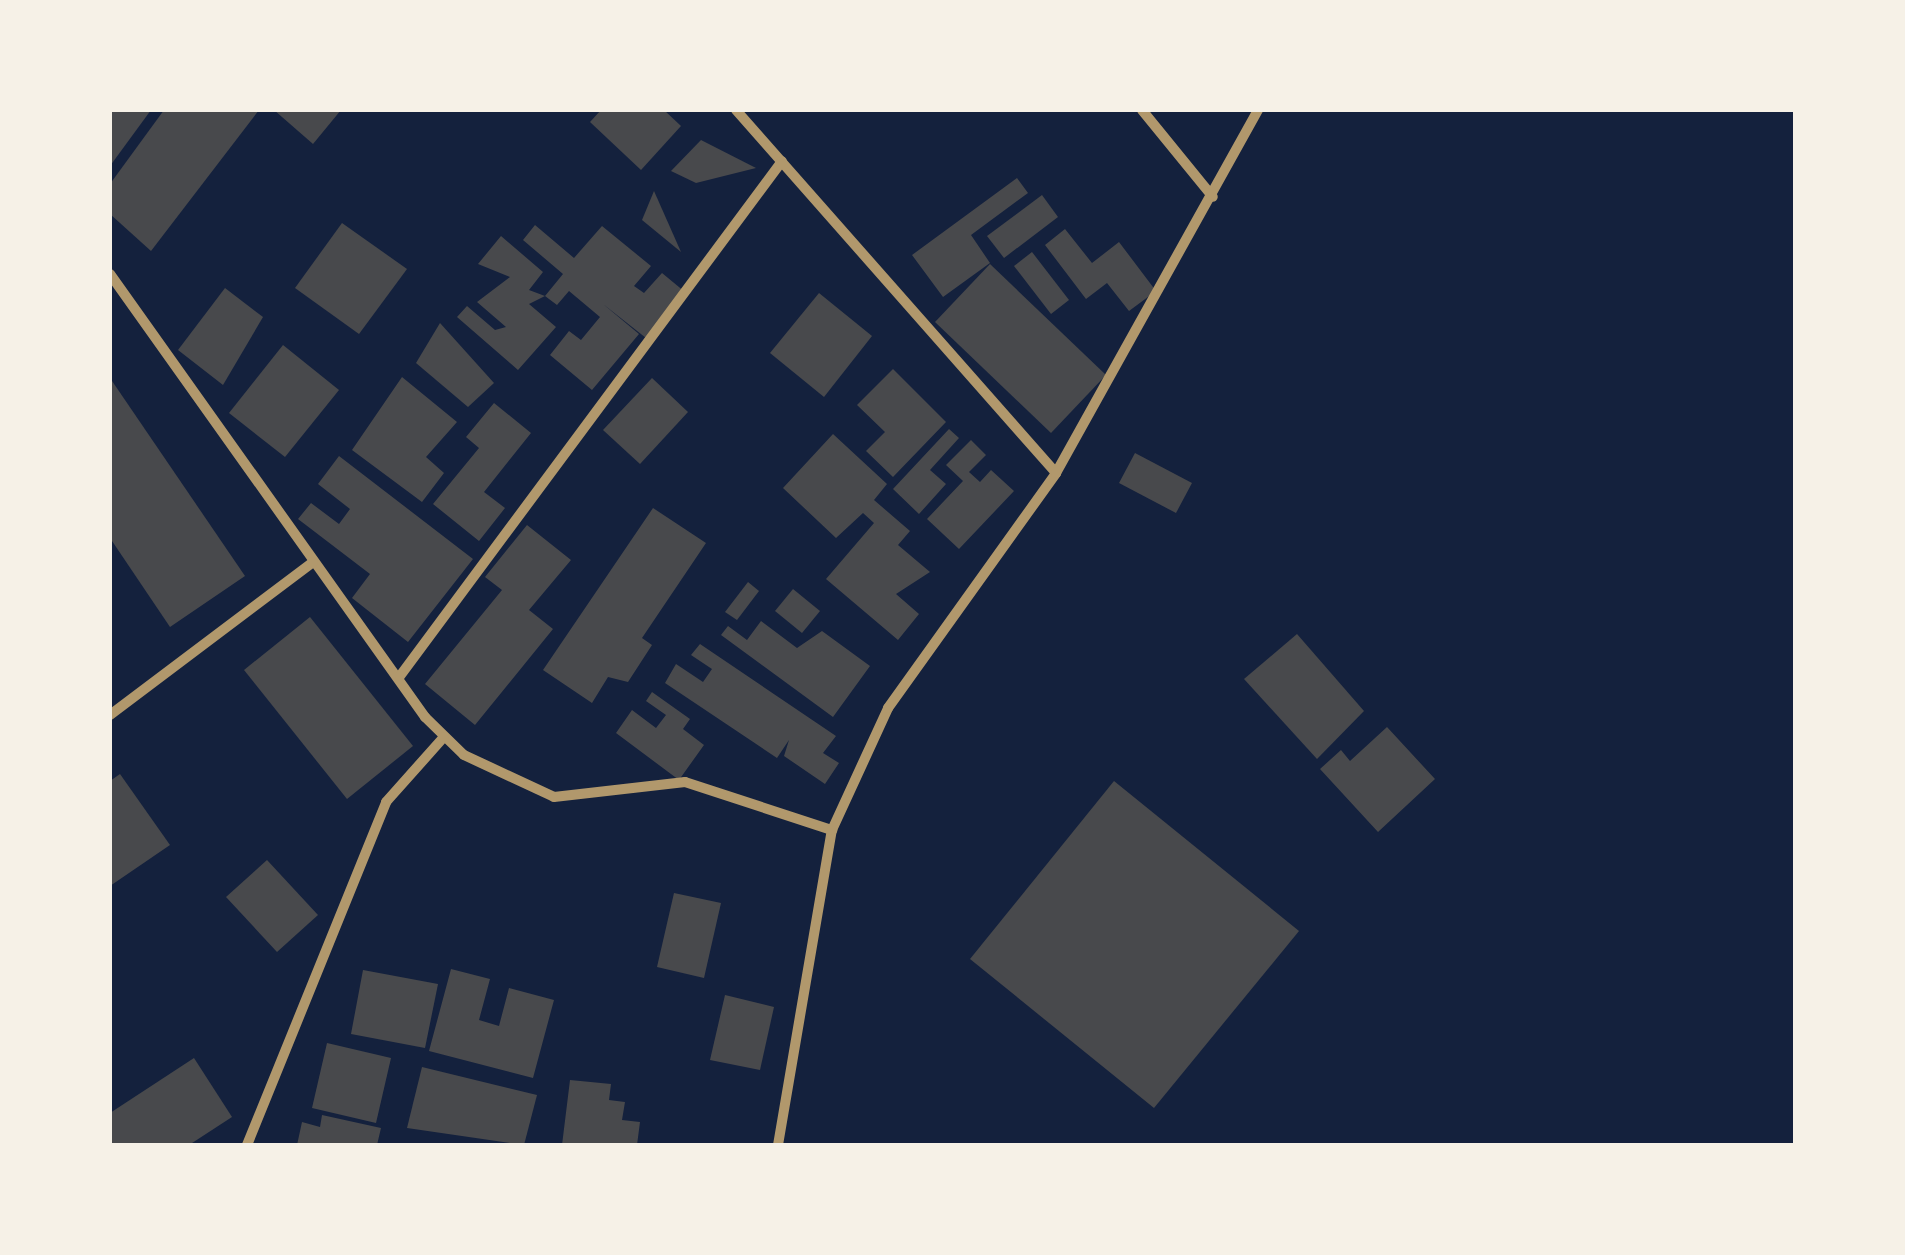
<!DOCTYPE html>
<style>
body{margin:0}
#map{position:relative;width:1905px;height:1255px;overflow:hidden;background:#14213d;font-family:Karla,sans-serif}
div>[style]{position:absolute}
[style*='--x']{left:calc(var(--x)*1px);top:calc(var(--y)*1px);width:calc(var(--w)*1px);rotate:calc(var(--a)*1deg)}
.building>*{inset:0;background:#48494c}
.minor>*{height:10px;margin:-5px;padding:0 5px;transform-origin:5px;border-radius:5px;background:#b1986c}
span{translate:-50% -50%;white-space:nowrap;text-align:center;line-height:1.15;-webkit-text-stroke:10px #f6f1e7;paint-order:stroke}
.frame{position:absolute;inset:0;border:112px solid #f6f1e7;pointer-events:none}
</style>
<div id="map">
<div class="building">
<div style="clip-path:polygon(110px 110px,151px 110px,110px 166px)"></div>
<div style="clip-path:polygon(164px 110px,259px 110px,151px 251px,110px 214px,110px 184px)"></div>
<div style="clip-path:polygon(274px 110px,341px 110px,313px 144px)"></div>
<div style="clip-path:polygon(601px 110px,664px 110px,681px 126px,641px 170px,590px 122px)"></div>
<div style="clip-path:polygon(701px 140px,756px 168px,696px 183px,671px 171px)"></div>
<div style="clip-path:polygon(1017px 178px,1028px 193px,971px 235px,990px 263px,943px 297px,912px 255px)"></div>
<div style="clip-path:polygon(654px 191px,681px 252px,642px 220px)"></div>
<div style="clip-path:polygon(1042px 195px,1058px 217px,1004px 258px,987px 236px)"></div>
<div style="clip-path:polygon(342px 223px,407px 269px,359px 334px,295px 288px)"></div>
<div style="clip-path:polygon(535px 225px,574px 258px,602px 226px,651px 266px,634px 286px,644px 293px,662px 273px,685px 292px,646px 338px,603px 304px,639px 334px,592px 390px,550px 355px,569px 331px,581px 340px,600px 317px,569px 291px,557px 305px,545px 296px,529px 304px,556px 327px,518px 370px,457px 317px,467px 306px,495px 330px,506px 327px,477px 302px,510px 277px,478px 264px,501px 236px,543px 272px,529px 290px,545px 296px,563px 274px,523px 240px)"></div>
<div style="clip-path:polygon(1065px 229px,1092px 263px,1119px 242px,1156px 291px,1129px 311px,1107px 283px,1086px 299px,1045px 245px)"></div>
<div style="clip-path:polygon(1032px 252px,1069px 300px,1051px 314px,1014px 266px)"></div>
<div style="clip-path:polygon(990px 264px,1106px 375px,1051px 433px,935px 322px)"></div>
<div style="clip-path:polygon(225px 288px,263px 317px,223px 385px,178px 350px)"></div>
<div style="clip-path:polygon(819px 293px,872px 336px,824px 397px,770px 353px)"></div>
<div style="clip-path:polygon(440px 323px,494px 383px,468px 407px,416px 363px)"></div>
<div style="clip-path:polygon(283px 345px,339px 390px,285px 457px,229px 413px)"></div>
<div style="clip-path:polygon(893px 369px,946px 422px,893px 477px,866px 451px,885px 432px,857px 405px)"></div>
<div style="clip-path:polygon(402px 377px,457px 422px,426px 457px,444px 473px,422px 502px,352px 450px)"></div>
<div style="clip-path:polygon(110px 378px,245px 576px,170px 627px,110px 538px)"></div>
<div style="clip-path:polygon(652px 378px,688px 412px,640px 464px,603px 430px)"></div>
<div style="clip-path:polygon(494px 403px,531px 433px,484px 492px,505px 508px,479px 541px,433px 504px,479px 448px,466px 437px)"></div>
<div style="clip-path:polygon(949px 429px,959px 438px,930px 470px,946px 484px,919px 514px,893px 489px)"></div>
<div style="clip-path:polygon(833px 434px,887px 484px,874px 500px,910px 531px,898px 545px,930px 572px,896px 594px,919px 614px,898px 640px,826px 579px,874px 523px,863px 513px,836px 538px,783px 488px)"></div>
<div style="clip-path:polygon(971px 440px,986px 455px,969px 472px,980px 482px,991px 470px,1014px 491px,959px 549px,927px 519px,963px 481px,946px 465px)"></div>
<div style="clip-path:polygon(1135px 453px,1192px 483px,1176px 513px,1119px 483px)"></div>
<div style="clip-path:polygon(339px 456px,473px 559px,408px 642px,352px 598px,370px 574px,298px 519px,311px 503px,339px 524px,350px 509px,318px 484px)"></div>
<div style="clip-path:polygon(653px 508px,706px 543px,642px 638px,652px 645px,628px 682px,608px 677px,592px 703px,543px 670px)"></div>
<div style="clip-path:polygon(527px 525px,571px 560px,529px 610px,553px 629px,475px 725px,425px 684px,502px 590px,485px 577px)"></div>
<div style="clip-path:polygon(748px 582px,759px 591px,737px 620px,725px 612px)"></div>
<div style="clip-path:polygon(793px 589px,820px 611px,802px 633px,775px 611px)"></div>
<div style="clip-path:polygon(310px 617px,413px 746px,347px 799px,244px 670px)"></div>
<div style="clip-path:polygon(761px 621px,797px 648px,822px 631px,870px 666px,833px 717px,721px 635px,728px 626px,747px 640px)"></div>
<div style="clip-path:polygon(1297px 634px,1364px 711px,1317px 759px,1244px 679px)"></div>
<div style="clip-path:polygon(700px 644px,836px 736px,823px 753px,839px 763px,825px 784px,784px 756px,789px 740px,777px 758px,665px 683px,676px 664px,703px 682px,712px 669px,691px 655px)"></div>
<div style="clip-path:polygon(652px 692px,690px 719px,683px 729px,704px 745px,679px 780px,616px 733px,632px 710px,656px 728px,666px 715px,646px 701px)"></div>
<div style="clip-path:polygon(1387px 727px,1435px 779px,1378px 832px,1320px 769px,1341px 750px,1350px 761px)"></div>
<div style="clip-path:polygon(120px 774px,170px 845px,110px 886px,110px 781px)"></div>
<div style="clip-path:polygon(1114px 781px,1299px 931px,1154px 1108px,970px 959px)"></div>
<div style="clip-path:polygon(267px 860px,318px 915px,277px 952px,226px 897px)"></div>
<div style="clip-path:polygon(674px 893px,721px 903px,704px 978px,657px 967px)"></div>
<div style="clip-path:polygon(451px 969px,490px 979px,479px 1020px,499px 1026px,509px 988px,554px 1000px,533px 1078px,429px 1051px)"></div>
<div style="clip-path:polygon(363px 970px,438px 984px,425px 1048px,351px 1034px)"></div>
<div style="clip-path:polygon(725px 995px,774px 1007px,760px 1070px,710px 1060px)"></div>
<div style="clip-path:polygon(327px 1043px,391px 1058px,376px 1123px,312px 1108px)"></div>
<div style="clip-path:polygon(194px 1058px,232px 1117px,189px 1145px,110px 1145px,110px 1113px)"></div>
<div style="clip-path:polygon(422px 1067px,537px 1095px,524px 1145px,407px 1128px)"></div>
<div style="clip-path:polygon(570px 1080px,611px 1084px,609px 1100px,625px 1102px,622px 1120px,640px 1122px,637px 1145px,562px 1145px)"></div>
<div style="clip-path:polygon(322px 1115px,381px 1128px,377px 1145px,297px 1145px,302px 1122px,320px 1127px)"></div>
</div>
<div class="minor">
<div style="--x:736;--y:110;--w:484;--a:48.6"></div>
<div style="--x:1142;--y:110;--w:112;--a:50.8"></div>
<div style="--x:110;--y:274;--w:544;--a:54.58"></div>
<div style="--x:425;--y:717;--w:54;--a:44.3"></div>
<div style="--x:464;--y:755;--w:99;--a:25"></div>
<div style="--x:554;--y:797;--w:132;--a:-6.5"></div>
<div style="--x:685;--y:782;--w:155;--a:18.1"></div>
<div style="--x:400;--y:676;--w:641;--a:-53.43"></div>
<div style="--x:110;--y:715;--w:254;--a:-37"></div>
<div style="--x:247;--y:1145;--w:370;--a:-67.9"></div>
<div style="--x:386;--y:802;--w:87;--a:-48.3"></div>
<div style="--x:778;--y:1145;--w:320;--a:-80.3"></div>
<div style="--x:832;--y:830;--w:134;--a:-65.3"></div>
<div style="--x:888;--y:708;--w:289;--a:-54.4"></div>
<div style="--x:1056;--y:473;--w:415;--a:-60.9"></div>
</div>
<div class="frame"></div>
</div>
